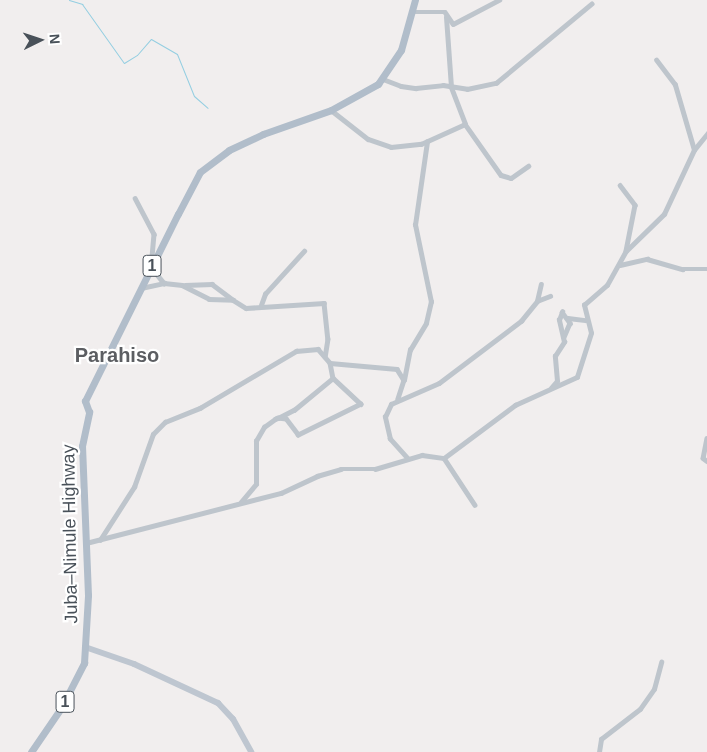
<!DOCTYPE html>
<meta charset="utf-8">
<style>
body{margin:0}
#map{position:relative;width:707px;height:752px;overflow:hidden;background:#f1eeee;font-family:Helvetica,sans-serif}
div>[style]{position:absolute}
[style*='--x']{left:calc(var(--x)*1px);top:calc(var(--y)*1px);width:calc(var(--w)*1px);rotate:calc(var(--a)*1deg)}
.stream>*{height:1px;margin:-0.5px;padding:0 0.5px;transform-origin:0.5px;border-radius:0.5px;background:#94cee1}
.street>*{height:4.5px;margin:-2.25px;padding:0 2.25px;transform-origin:2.25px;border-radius:2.25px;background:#bec5cc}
.secondary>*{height:6px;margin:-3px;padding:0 3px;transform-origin:3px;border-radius:3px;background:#bec6d0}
.primary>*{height:7px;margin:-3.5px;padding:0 3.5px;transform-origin:3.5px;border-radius:3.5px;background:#b1bdca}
span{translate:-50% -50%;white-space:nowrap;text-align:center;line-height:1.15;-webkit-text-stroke:4.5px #fff;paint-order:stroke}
.shield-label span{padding:1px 4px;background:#fff;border:1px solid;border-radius:4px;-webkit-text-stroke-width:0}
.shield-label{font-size:16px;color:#495159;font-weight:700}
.street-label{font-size:18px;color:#495159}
.quarter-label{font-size:20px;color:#5c5e62;font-weight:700}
.north{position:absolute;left:15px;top:15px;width:50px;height:50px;-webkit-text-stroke:4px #fff;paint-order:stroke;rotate:86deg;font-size:14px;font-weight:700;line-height:20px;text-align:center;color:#495159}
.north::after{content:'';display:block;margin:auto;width:18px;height:22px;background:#495159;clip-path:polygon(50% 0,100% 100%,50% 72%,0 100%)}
</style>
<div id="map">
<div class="stream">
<div style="--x:69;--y:0;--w:14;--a:17"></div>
<div style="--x:82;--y:4;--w:72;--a:54.6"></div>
<div style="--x:124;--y:63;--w:15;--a:-32"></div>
<div style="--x:137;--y:55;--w:21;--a:-49"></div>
<div style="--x:151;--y:39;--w:30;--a:30"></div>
<div style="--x:177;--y:54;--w:45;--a:68"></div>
<div style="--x:194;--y:96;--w:18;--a:41"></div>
</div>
<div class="street">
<div style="--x:413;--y:12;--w:32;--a:0"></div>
<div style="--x:445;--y:12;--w:14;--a:56"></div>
<div style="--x:453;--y:24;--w:52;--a:-27.6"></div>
<div style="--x:383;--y:79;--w:19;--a:21"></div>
<div style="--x:401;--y:86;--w:15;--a:8"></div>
<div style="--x:416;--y:88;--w:27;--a:-6"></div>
<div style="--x:443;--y:85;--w:24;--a:9"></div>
<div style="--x:467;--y:89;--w:30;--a:-12"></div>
<div style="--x:496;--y:83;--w:124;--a:-39.7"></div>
<div style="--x:331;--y:110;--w:47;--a:38.1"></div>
<div style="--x:368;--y:139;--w:24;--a:19"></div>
<div style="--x:391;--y:147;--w:30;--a:-6"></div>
<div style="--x:421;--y:144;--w:48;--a:-24.4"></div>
<div style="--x:465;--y:124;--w:40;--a:-111"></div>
<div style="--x:451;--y:87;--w:70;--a:-94.1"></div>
<div style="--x:465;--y:124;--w:62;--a:54.8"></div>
<div style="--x:501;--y:175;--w:10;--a:17"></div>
<div style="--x:511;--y:178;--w:21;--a:-35"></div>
<div style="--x:694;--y:150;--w:21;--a:-51"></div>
<div style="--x:620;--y:185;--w:25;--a:53"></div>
<div style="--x:635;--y:205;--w:47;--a:101.1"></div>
<div style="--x:135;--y:198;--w:41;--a:62.2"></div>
<div style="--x:154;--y:234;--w:33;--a:95"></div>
<div style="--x:151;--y:267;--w:21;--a:51"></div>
<div style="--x:164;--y:283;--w:18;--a:6"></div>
<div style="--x:182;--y:285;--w:30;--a:27"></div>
<div style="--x:209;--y:299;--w:24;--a:2"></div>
<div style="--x:233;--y:300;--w:15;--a:32"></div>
<div style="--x:246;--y:308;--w:78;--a:-3.7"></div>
<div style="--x:324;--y:303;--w:36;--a:84"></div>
<div style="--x:328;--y:339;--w:18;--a:99"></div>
<div style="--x:620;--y:265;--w:28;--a:-13"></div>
<div style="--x:647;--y:259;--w:37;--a:16"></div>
<div style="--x:683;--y:269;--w:24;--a:0"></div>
<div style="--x:185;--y:285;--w:27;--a:-2"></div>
<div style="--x:212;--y:284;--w:25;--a:37"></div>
<div style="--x:141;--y:288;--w:24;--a:-12"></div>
<div style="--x:537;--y:301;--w:14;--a:-21"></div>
<div style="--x:261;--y:305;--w:12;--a:-70"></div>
<div style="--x:265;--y:294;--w:58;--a:-47.8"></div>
<div style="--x:568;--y:318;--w:17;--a:7"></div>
<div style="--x:330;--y:363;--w:67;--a:5.1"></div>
<div style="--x:397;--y:369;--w:13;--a:58"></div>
<div style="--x:404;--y:380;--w:20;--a:108"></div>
<div style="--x:404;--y:380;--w:31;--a:-79"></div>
<div style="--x:410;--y:350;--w:31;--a:-59"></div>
<div style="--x:426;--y:323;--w:22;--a:-77"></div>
<div style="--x:431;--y:302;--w:79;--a:-101.7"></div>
<div style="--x:415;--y:225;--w:84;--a:-81.8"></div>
<div style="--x:551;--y:388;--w:9;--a:-49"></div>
<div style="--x:557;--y:381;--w:25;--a:-95"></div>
<div style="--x:555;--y:356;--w:17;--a:-57"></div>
<div style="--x:564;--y:342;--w:23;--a:-103"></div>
<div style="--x:559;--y:320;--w:9;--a:-69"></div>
<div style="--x:562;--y:312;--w:14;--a:54"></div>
<div style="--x:570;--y:323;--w:15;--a:113"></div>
<div style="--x:707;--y:438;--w:20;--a:101"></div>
<div style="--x:703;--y:458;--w:5;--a:37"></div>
<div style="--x:444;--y:458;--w:56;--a:56.6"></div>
<div style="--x:408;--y:459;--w:27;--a:-132"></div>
<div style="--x:390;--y:439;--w:23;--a:-103"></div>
<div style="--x:385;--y:417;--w:14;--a:-65"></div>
<div style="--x:391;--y:404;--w:52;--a:-23.6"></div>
<div style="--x:439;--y:383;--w:103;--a:-37.1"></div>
<div style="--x:521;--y:321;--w:26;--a:-51"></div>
<div style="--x:537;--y:301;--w:17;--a:-77"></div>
<div style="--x:241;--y:502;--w:23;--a:-50"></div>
<div style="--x:256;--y:484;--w:43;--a:-90"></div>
<div style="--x:256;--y:441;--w:16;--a:-60"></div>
<div style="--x:264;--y:427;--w:14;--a:-36"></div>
<div style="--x:275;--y:419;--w:3;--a:-18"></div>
<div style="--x:278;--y:418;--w:18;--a:-27"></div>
<div style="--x:294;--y:410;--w:50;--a:-39.4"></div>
<div style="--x:333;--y:378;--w:38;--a:43"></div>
<div style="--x:361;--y:404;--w:70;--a:153.8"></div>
<div style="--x:298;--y:435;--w:20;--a:-127"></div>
<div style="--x:286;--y:419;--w:8;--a:-173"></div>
<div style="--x:100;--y:540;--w:63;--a:-57.3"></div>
<div style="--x:134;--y:487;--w:56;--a:-70.3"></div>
<div style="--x:153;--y:434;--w:17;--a:-45"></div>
<div style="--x:165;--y:422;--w:38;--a:-22"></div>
<div style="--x:200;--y:408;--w:112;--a:-30.7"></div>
<div style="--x:296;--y:351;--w:22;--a:-5"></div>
<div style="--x:318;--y:349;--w:18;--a:49"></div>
<div style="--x:330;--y:363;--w:15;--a:79"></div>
<div style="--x:86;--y:543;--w:201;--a:-14.4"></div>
<div style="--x:281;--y:493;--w:40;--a:-25"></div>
<div style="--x:317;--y:476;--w:25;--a:-16"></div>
<div style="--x:341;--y:469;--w:34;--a:0"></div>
<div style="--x:375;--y:469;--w:49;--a:-16.6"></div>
<div style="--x:422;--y:455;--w:22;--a:8"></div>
<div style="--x:444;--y:458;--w:89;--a:-36.7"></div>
<div style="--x:515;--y:405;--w:68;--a:-24.3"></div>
<div style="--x:577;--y:377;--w:46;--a:-72.3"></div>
<div style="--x:591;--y:333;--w:29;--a:-104"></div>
<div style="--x:584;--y:305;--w:30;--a:-41"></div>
<div style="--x:607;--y:285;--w:39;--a:-61"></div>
<div style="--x:626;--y:251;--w:53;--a:-44.2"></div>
<div style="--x:664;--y:214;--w:71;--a:-64.9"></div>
<div style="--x:694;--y:150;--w:68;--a:-106.3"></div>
<div style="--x:675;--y:85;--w:31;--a:-127"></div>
<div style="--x:599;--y:752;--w:13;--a:-81"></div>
<div style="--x:601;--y:739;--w:49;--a:-37.6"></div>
<div style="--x:640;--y:709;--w:24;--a:-55"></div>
<div style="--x:654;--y:689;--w:28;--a:-75"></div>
</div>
<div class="secondary">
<div style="--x:85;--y:647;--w:52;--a:19.1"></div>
<div style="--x:134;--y:664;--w:93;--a:24.9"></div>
<div style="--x:218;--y:703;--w:22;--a:47"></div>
<div style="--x:233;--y:719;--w:38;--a:61"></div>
</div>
<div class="primary">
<div style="--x:31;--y:752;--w:53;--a:-55.7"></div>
<div style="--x:61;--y:708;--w:51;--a:-62.9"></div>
<div style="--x:84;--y:663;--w:68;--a:-86.6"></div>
<div style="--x:88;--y:595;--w:149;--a:-92.3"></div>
<div style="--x:82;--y:446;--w:35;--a:-78"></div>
<div style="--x:89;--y:412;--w:12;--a:-110"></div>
<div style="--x:85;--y:401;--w:209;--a:-63.6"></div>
<div style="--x:178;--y:214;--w:47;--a:-62.4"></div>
<div style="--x:200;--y:172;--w:36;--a:-37"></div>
<div style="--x:229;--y:150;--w:38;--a:-25"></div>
<div style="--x:263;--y:134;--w:72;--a:-19.4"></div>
<div style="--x:331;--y:110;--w:54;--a:-29"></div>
<div style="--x:378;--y:84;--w:41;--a:-55.9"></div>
<div style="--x:401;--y:50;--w:52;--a:-74.4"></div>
</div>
<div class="shield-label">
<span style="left:152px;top:266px">1</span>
<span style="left:65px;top:702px">1</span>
</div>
<div class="street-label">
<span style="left:70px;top:534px;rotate:-91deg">Juba–Nimule Highway</span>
</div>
<div class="quarter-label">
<span style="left:117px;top:355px">Parahiso</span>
</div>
<div class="north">N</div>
</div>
